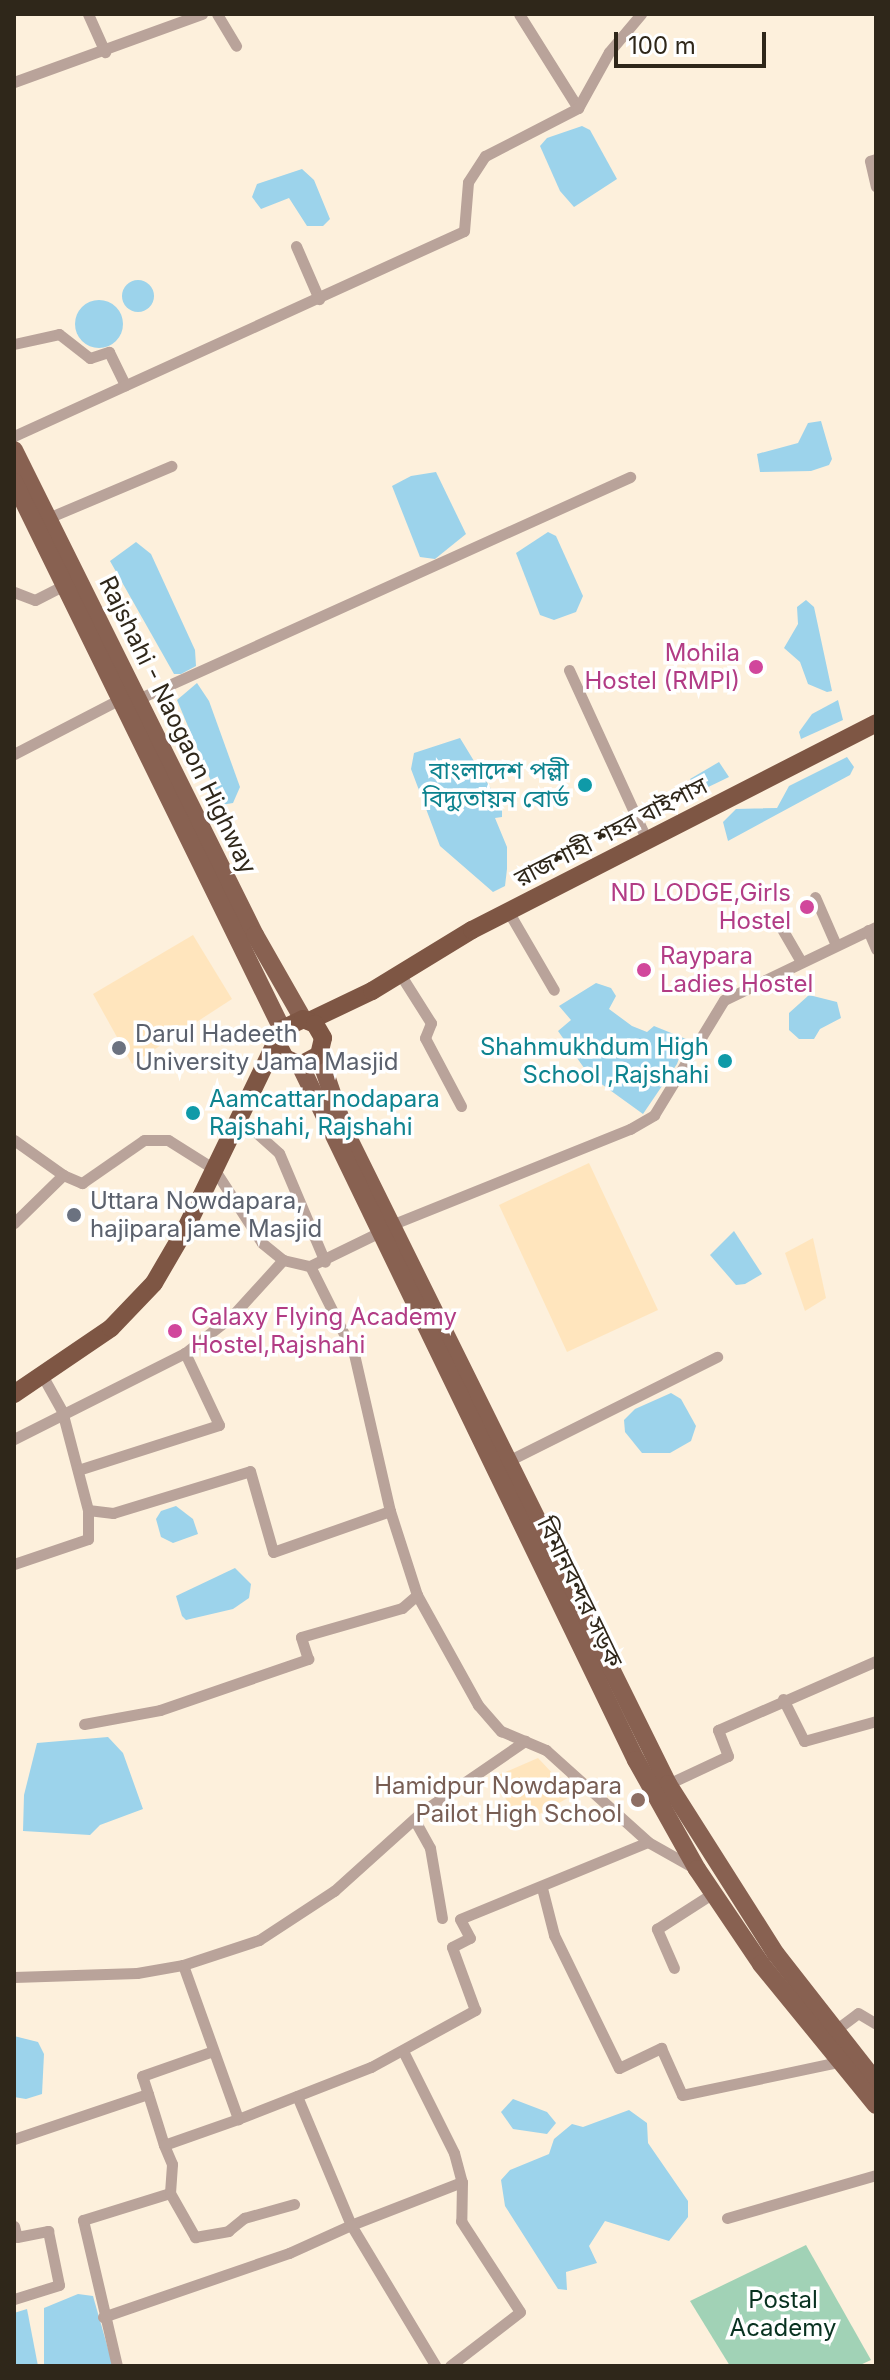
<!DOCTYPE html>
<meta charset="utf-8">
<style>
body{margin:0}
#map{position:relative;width:890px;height:2380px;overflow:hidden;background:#fdf0dc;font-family:Inter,"Noto Sans Bengali",sans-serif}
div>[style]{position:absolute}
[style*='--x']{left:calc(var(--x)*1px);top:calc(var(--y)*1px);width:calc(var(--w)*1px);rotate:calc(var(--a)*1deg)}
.built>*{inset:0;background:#ffe5bd}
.green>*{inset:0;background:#a1d2b6}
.water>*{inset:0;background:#9cd3eb}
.round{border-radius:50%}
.minor>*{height:11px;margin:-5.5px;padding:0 5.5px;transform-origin:5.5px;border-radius:5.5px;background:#b9a39a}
.primary>*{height:18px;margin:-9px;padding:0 9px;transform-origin:9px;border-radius:9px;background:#886151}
.trunk>*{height:18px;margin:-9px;padding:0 9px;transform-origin:9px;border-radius:9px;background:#7e5644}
.dots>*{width:22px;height:22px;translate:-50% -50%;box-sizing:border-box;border:4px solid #fff;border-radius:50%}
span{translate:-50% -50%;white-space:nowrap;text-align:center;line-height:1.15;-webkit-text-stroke:7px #fff;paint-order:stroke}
.hotel-label{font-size:24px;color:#b23c85}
.right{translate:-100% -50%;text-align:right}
.left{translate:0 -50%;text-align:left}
.street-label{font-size:24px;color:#2f271a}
.culture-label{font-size:24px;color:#0d838f}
.worship-label{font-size:24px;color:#5b616d}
.education-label{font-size:24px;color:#785e54}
.park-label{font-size:24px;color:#083220}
.frame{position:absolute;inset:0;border:16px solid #2f271a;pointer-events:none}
.scale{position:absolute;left:614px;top:32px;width:152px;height:36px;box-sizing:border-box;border:4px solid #2f271a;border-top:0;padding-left:10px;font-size:24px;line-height:28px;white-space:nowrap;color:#2f271a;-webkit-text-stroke:6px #fff;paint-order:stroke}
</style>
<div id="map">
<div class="built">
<div style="clip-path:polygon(193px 935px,232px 999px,132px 1064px,93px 994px)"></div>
<div style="clip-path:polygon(589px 1163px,658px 1310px,567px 1352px,499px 1205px)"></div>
<div style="clip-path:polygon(813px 1238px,826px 1298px,805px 1311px,785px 1253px)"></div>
<div style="clip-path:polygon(538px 1758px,573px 1795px,520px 1825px,494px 1777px)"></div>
</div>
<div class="green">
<div style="clip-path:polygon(806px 2245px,871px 2360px,858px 2366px,730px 2366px,690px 2301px)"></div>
</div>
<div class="water">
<div style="clip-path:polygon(582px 126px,590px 130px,617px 179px,574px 207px,560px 191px,540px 146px,547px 138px)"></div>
<div style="clip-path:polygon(302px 169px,314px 180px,330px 219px,323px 226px,307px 226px,289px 198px,261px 209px,252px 197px,257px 184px)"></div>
<div class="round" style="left:122px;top:280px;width:32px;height:32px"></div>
<div class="round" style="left:75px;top:300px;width:48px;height:48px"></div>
<div style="clip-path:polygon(821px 421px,832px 459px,829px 465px,811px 471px,760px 472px,757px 454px,798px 443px,808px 423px)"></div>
<div style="clip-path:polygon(436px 472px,466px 534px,435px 559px,420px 557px,392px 486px,411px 476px)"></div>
<div style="clip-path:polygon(548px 532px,556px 536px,583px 596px,576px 612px,554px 620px,540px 615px,516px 553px)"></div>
<div style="clip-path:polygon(136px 542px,151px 554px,195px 650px,196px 666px,181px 674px,174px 674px,110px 561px)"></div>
<div style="clip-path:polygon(806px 600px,814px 607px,832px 691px,827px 692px,808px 684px,800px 662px,784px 648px,798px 624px,797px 607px)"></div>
<div style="clip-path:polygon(197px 683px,209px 701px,240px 787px,233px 803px,221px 805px,177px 700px)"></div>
<div style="clip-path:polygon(838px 700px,843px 720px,801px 739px,799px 732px,812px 714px)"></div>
<div style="clip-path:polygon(460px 738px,502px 807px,502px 817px,495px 818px,507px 847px,507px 869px,505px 886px,493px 892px,440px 846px,411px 769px,414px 753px)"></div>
<div style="clip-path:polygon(847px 757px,854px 767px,850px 775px,728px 841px,723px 822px,736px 809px,777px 808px,789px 786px)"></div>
<div style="clip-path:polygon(719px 762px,729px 777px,698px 792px,690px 779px)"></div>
<div style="clip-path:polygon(596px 983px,611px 988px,616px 996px,609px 1009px,632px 1026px,647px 1032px,654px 1026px,686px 1039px,677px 1064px,643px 1114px,589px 1075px,558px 1031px,571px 1020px,559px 1006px)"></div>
<div style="clip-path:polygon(809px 995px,837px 1002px,841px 1018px,820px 1029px,814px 1039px,799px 1039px,789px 1030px,789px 1013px)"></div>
<div style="clip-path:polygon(734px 1231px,762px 1274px,745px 1284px,736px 1285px,710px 1255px)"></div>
<div style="clip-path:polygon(671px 1393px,681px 1399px,696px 1426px,691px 1441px,670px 1453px,642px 1453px,625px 1432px,624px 1420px,635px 1409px)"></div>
<div style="clip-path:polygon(176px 1506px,193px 1519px,198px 1534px,173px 1543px,161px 1537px,156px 1519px,161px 1511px)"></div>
<div style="clip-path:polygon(235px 1568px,251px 1584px,249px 1598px,233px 1609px,186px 1620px,182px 1616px,176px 1596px)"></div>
<div style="clip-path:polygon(108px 1737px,123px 1753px,143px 1809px,100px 1825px,90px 1835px,23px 1831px,24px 1795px,37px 1743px)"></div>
<div style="clip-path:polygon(14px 2036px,38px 2042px,44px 2054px,42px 2094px,26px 2099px,14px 2097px)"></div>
<div style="clip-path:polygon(513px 2099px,547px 2112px,556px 2123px,547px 2134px,513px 2129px,501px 2112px)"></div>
<div style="clip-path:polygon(629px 2110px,647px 2123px,648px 2143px,688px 2201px,688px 2217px,669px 2241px,605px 2221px,589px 2246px,597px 2263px,566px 2272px,567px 2290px,558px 2289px,505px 2206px,501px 2180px,510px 2170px,549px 2154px,554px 2139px,572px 2124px,583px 2127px)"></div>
<div style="clip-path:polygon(78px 2294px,93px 2296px,113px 2366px,44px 2366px,44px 2308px)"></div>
<div style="clip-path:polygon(27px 2309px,38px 2366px,14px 2366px,14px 2313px)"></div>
</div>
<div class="minor">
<div style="--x:88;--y:14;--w:42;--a:65.9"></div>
<div style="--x:217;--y:14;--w:37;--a:59"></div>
<div style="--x:519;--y:14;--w:111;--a:57.9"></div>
<div style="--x:14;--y:82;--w:200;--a:-19.9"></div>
<div style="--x:876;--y:159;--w:6;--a:162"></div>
<div style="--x:870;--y:161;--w:26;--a:77"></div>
<div style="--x:296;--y:246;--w:58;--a:66.5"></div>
<div style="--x:14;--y:344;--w:46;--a:-12.5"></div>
<div style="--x:59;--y:334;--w:39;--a:38"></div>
<div style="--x:90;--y:358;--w:20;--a:-18"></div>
<div style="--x:109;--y:352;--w:37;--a:64"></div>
<div style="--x:14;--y:436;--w:494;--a:-24.5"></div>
<div style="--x:464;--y:231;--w:49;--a:-85.3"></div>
<div style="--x:468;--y:182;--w:31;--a:-57"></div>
<div style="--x:485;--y:156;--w:105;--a:-27.3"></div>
<div style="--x:578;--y:108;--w:64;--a:-61"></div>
<div style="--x:609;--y:52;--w:50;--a:-49.9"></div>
<div style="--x:48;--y:518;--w:134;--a:-22.9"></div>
<div style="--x:14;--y:592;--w:22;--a:21"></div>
<div style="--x:35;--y:600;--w:36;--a:-27"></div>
<div style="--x:569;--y:670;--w:187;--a:65.4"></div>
<div style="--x:138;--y:699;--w:540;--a:-24.29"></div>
<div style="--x:14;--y:754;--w:122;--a:-27.4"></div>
<div style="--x:815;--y:897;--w:52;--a:66.4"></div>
<div style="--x:508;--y:911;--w:91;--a:59.8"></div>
<div style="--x:778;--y:922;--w:44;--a:59.9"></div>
<div style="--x:868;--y:930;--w:21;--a:67"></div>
<div style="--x:400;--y:974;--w:58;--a:57.7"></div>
<div style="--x:431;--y:1023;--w:16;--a:112"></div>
<div style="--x:425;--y:1038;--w:77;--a:62.1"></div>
<div style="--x:240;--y:1118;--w:52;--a:41.9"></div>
<div style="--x:279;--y:1153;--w:118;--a:67.1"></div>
<div style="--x:14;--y:1140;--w:60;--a:35.5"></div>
<div style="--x:63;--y:1175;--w:21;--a:23"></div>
<div style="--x:82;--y:1183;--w:75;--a:-34.7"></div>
<div style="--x:144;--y:1140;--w:24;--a:0"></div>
<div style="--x:168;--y:1140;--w:54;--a:32.2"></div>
<div style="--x:214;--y:1169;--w:88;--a:57"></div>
<div style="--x:262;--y:1243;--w:27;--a:39"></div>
<div style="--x:283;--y:1260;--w:28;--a:13"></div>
<div style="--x:310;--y:1266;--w:76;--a:-25.9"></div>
<div style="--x:14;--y:1223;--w:69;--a:-44.4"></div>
<div style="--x:391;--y:1225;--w:258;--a:-21.9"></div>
<div style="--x:630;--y:1129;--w:28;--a:-30"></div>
<div style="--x:654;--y:1115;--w:135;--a:-58.7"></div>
<div style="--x:724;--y:1000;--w:169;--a:-25.7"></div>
<div style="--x:310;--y:1266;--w:98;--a:63.4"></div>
<div style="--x:354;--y:1354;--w:161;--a:77.1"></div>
<div style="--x:390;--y:1511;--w:88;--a:72.2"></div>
<div style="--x:417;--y:1595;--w:126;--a:61"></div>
<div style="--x:478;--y:1705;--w:35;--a:49"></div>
<div style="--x:501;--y:1731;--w:49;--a:22.9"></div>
<div style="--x:546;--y:1750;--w:137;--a:42"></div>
<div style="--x:648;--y:1842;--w:55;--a:29.4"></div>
<div style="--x:42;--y:1375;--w:41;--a:60.9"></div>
<div style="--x:62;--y:1411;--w:102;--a:75.3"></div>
<div style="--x:88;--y:1510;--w:25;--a:7"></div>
<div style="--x:113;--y:1513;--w:143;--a:-17"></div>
<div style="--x:250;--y:1471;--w:84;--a:74.1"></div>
<div style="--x:273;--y:1552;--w:124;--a:-19.3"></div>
<div style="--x:14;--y:1439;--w:191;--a:-26.7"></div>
<div style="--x:185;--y:1353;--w:60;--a:-38.2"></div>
<div style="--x:232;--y:1316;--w:76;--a:-47.7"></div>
<div style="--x:506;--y:1462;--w:236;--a:-26.5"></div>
<div style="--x:78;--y:1470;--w:148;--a:-17.7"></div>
<div style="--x:219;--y:1425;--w:80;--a:-115.3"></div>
<div style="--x:14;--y:1564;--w:78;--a:-18.7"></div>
<div style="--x:88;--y:1539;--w:29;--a:-90"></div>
<div style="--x:783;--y:1699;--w:47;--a:63.4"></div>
<div style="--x:804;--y:1741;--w:75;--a:-15.5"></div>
<div style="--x:84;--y:1724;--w:77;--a:-10.4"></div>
<div style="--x:160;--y:1710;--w:157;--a:-19"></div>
<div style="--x:308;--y:1659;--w:23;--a:-108"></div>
<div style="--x:301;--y:1637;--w:105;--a:-16"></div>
<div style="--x:402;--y:1608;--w:20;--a:-41"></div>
<div style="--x:668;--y:1784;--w:66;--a:-25"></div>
<div style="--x:728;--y:1756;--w:28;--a:-111"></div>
<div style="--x:718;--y:1730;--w:172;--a:-23.6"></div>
<div style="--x:414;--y:1819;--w:33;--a:61"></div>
<div style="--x:430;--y:1848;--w:71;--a:80.3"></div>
<div style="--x:542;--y:1888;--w:49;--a:75.7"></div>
<div style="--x:554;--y:1935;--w:148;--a:64"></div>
<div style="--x:619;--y:2068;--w:47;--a:-25.5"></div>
<div style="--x:661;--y:2048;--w:51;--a:65.9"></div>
<div style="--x:682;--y:2095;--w:159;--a:-11.9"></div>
<div style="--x:183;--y:1965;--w:164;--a:70.3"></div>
<div style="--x:238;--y:2119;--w:143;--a:-21.4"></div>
<div style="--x:371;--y:2067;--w:119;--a:-28.7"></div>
<div style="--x:475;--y:2010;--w:67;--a:-110.1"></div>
<div style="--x:452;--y:1947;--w:20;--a:-27"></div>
<div style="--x:470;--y:1938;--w:21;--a:-118"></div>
<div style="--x:460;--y:1919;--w:203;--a:-22.3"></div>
<div style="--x:674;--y:1968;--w:43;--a:-113.6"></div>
<div style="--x:657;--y:1929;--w:67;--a:-32.7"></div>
<div style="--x:14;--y:1977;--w:123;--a:-1.9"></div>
<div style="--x:137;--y:1973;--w:47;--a:-9.9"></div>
<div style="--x:183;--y:1965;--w:80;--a:-18.2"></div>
<div style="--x:259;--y:1940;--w:90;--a:-33.2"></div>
<div style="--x:334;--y:1891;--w:120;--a:-42"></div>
<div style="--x:423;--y:1811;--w:124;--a:-34.5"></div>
<div style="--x:833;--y:2032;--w:31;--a:-37"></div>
<div style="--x:858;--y:2013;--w:21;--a:31"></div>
<div style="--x:403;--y:2051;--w:114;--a:63.4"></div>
<div style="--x:454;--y:2153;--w:30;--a:75"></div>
<div style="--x:462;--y:2182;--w:39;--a:91"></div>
<div style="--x:461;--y:2221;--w:108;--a:57"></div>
<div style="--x:520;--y:2312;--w:88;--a:142.4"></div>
<div style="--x:148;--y:2094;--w:53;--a:72.6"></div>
<div style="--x:297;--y:2096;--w:140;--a:67.3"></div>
<div style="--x:351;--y:2225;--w:119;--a:-21.2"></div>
<div style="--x:14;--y:2139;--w:141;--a:-18.6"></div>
<div style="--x:148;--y:2094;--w:19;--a:-108"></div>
<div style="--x:142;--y:2076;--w:75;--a:-19.4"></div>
<div style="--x:170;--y:2193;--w:51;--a:60.4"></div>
<div style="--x:195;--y:2237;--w:34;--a:-10"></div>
<div style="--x:228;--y:2231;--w:21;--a:-39"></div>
<div style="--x:244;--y:2218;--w:52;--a:-15.6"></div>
<div style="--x:727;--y:2218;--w:155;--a:-16.1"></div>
<div style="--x:14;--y:2226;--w:11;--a:75"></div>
<div style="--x:17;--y:2237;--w:32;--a:-11"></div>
<div style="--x:48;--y:2231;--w:55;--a:78.5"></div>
<div style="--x:59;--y:2285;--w:47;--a:162.7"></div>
<div style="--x:103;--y:2317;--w:197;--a:-19"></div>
<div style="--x:289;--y:2253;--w:68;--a:-24.3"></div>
<div style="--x:351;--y:2225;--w:163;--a:59"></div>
<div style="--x:117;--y:2366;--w:150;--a:-103.1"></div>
<div style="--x:83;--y:2220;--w:91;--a:-17.2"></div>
<div style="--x:170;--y:2193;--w:29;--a:-86"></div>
<div style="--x:172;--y:2164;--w:21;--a:-113"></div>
<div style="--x:164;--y:2145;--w:78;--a:-19.4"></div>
</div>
<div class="primary">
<div style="--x:14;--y:450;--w:542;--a:63.58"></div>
<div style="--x:255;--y:935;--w:97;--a:60.3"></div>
<div style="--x:14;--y:482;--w:609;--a:63.9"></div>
<div style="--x:319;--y:1055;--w:78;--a:71.3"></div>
<div style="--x:344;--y:1129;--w:731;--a:63.68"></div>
<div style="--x:668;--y:1784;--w:201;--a:57.6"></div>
<div style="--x:776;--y:1954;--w:162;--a:52"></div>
<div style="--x:300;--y:1065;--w:772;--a:64.2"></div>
<div style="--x:636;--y:1760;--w:125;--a:60.8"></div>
<div style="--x:697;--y:1869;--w:115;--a:56"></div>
<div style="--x:761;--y:1964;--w:182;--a:50.8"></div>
</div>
<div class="trunk">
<div style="--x:309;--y:1021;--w:70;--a:-25.5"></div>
<div style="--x:372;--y:991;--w:117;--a:-31.4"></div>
<div style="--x:472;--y:930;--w:454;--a:-27.1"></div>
<div style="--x:14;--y:1394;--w:117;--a:-34.2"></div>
<div style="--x:111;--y:1328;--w:62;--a:-46.3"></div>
<div style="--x:154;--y:1283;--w:64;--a:-59.8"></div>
<div style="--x:186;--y:1228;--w:221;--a:-64.2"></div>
<div style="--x:282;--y:1029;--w:23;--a:-25"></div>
<div style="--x:303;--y:1019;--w:13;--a:23"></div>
<div style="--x:315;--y:1024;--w:16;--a:60"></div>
<div style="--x:323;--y:1038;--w:17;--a:103"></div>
<div style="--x:319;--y:1055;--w:21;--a:152"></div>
<div style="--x:300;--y:1065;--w:17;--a:-155"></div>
<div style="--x:285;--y:1058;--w:15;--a:-118"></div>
</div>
<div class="dots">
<div style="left:756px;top:667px;background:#d1479c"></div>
<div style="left:585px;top:785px;background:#0f9aa8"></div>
<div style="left:807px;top:907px;background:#d1479c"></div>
<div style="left:644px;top:970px;background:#d1479c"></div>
<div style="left:119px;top:1048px;background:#6b7280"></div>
<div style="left:725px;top:1061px;background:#0f9aa8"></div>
<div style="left:193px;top:1113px;background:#0f9aa8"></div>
<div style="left:74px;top:1215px;background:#6b7280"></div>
<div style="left:175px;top:1331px;background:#d1479c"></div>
<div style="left:638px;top:1800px;background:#8d6e63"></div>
</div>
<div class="hotel-label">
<span class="right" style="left:740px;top:667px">Mohila<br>Hostel (RMPI)</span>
<span class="right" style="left:791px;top:907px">ND LODGE,Girls<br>Hostel</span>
<span class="left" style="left:660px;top:970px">Raypara<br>Ladies Hostel</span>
<span class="left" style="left:191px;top:1331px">Galaxy Flying Academy<br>Hostel,Rajshahi</span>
</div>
<div class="street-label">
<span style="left:178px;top:725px;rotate:64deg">Rajshahi - Naogaon Highway</span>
<span style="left:611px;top:832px;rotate:-27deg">রাজশাহী শহর বাইপাস</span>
<span style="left:580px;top:1592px;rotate:64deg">বিমানবন্দর সড়ক</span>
</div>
<div class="culture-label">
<span class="right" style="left:569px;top:785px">বাংলাদেশ পল্লী<br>বিদ্যুতায়ন বোর্ড</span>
<span class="right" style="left:709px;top:1061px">Shahmukhdum High<br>School ,Rajshahi</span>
<span class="left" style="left:209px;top:1113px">Aamcattar nodapara<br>Rajshahi, Rajshahi</span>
</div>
<div class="worship-label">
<span class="left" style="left:135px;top:1048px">Darul Hadeeth<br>University Jama Masjid</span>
<span class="left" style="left:90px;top:1215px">Uttara Nowdapara,<br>hajipara jame Masjid</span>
</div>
<div class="education-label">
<span class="right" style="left:622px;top:1800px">Hamidpur Nowdapara<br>Pailot High School</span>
</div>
<div class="park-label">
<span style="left:783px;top:2314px">Postal<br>Academy</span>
</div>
<div class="frame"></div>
<div class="scale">100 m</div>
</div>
